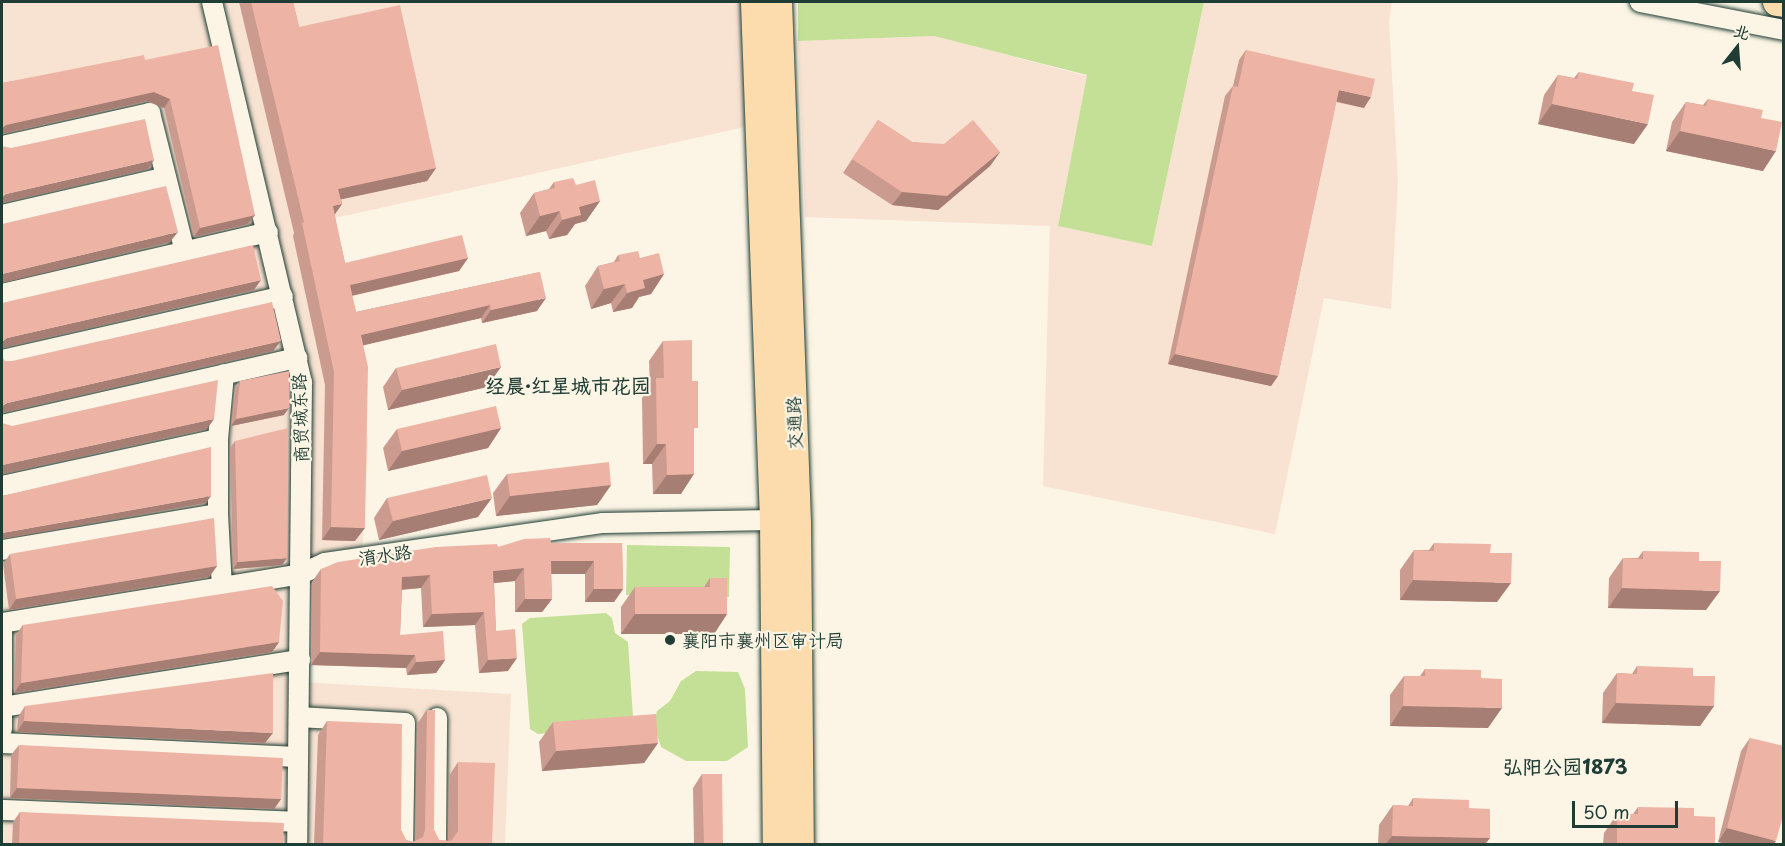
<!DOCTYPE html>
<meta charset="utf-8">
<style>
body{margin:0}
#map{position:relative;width:1785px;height:846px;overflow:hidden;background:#fcf5e5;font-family:"Playpen Sans","LXGW WenKai TC",sans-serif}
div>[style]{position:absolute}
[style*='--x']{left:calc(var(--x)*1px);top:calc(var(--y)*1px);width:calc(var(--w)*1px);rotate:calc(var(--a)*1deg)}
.built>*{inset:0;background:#f8e2d2}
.green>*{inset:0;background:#c4df96}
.roads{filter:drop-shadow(0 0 2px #1f3d34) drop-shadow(0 0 2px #1f3d34)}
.minor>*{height:20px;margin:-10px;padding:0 10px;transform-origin:10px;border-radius:10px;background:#fcf5e5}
.major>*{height:26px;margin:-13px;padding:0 13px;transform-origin:13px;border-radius:13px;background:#fcdcac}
.highway>*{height:28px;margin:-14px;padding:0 14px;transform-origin:14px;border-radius:14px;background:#fcdcac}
.wall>*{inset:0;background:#cc9b8f}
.shaded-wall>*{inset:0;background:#a67e74}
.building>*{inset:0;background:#edb4a6}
.dots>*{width:16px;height:16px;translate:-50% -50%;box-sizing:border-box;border:3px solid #fcf5e5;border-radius:50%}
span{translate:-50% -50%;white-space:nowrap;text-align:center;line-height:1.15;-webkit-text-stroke:4.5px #fcf5e5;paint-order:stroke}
.street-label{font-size:18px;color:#1f3d34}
.poi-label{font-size:18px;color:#1f3d34}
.left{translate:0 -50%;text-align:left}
.neighbourhood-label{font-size:20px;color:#1f3d34;font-weight:700}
.frame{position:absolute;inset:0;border:3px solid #1f3d34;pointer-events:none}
.north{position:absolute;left:1707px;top:18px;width:60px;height:60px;-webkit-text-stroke:4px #fcf5e5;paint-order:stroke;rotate:17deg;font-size:16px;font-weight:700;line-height:24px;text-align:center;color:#1f3d34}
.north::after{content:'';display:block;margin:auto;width:21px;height:27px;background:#1f3d34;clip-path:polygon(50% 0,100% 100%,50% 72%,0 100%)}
.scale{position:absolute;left:1572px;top:801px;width:106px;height:27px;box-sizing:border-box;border:3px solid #1f3d34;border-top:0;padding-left:8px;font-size:18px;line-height:21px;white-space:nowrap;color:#1f3d34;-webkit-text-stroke:4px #fcf5e5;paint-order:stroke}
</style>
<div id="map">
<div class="built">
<div style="clip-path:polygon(2px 2px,741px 2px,745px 127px,335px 218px,360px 356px,368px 444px,362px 558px,301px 574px,300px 682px,511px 694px,505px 844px,2px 844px)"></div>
<div style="clip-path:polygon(1204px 2px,1392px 2px,1389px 21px,1398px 183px,1391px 309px,1324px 298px,1275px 534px,1043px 486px,1050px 226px,805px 217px,798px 41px,934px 36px,1087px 76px,1058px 226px,1152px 246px)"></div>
</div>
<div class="green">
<div style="clip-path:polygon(798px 2px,1204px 2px,1152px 246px,1058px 226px,1087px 75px,934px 36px,798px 41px)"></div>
<div style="clip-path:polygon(627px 545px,730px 547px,729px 597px,626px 595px)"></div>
<div style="clip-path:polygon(606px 613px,612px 618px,615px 633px,628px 642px,633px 717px,627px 728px,538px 734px,530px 729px,522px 624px,530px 618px)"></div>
<div style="clip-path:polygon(696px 671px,738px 672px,745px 689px,748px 747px,727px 761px,686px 761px,661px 747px,654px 725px,657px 711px,670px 701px,681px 681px)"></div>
</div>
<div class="roads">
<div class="minor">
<div style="--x:212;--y:2;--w:391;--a:76.7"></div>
<div style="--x:302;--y:382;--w:462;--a:90.6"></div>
<div style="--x:1640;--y:2;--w:147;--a:11"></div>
<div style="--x:2;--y:146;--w:152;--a:-12.6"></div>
<div style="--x:150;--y:113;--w:143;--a:75.9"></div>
<div style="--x:2;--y:215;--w:168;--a:-13"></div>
<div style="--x:2;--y:294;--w:273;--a:-13.1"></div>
<div style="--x:2;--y:360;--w:288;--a:-12.8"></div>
<div style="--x:2;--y:425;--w:303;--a:-12.8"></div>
<div style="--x:2;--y:486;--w:221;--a:-12.3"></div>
<div style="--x:218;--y:439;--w:65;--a:-84.7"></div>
<div style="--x:218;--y:514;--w:73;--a:86.9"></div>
<div style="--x:2;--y:550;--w:219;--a:-9.5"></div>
<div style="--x:218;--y:514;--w:75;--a:-90"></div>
<div style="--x:2;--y:623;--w:303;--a:-9.3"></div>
<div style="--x:301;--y:574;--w:26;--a:-25"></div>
<div style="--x:325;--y:563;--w:281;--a:-8.2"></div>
<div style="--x:603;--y:523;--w:170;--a:-1"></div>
<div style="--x:2;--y:623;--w:106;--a:90"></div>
<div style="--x:2;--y:707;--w:302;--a:-9"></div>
<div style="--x:299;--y:717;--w:106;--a:3.2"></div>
<div style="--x:405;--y:723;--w:121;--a:90.9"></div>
<div style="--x:2;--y:743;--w:296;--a:2.7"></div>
<div style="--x:2;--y:810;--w:295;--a:2.3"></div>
<div style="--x:436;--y:844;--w:126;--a:-89.5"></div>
</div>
<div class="major">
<div style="--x:754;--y:2;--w:518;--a:87.9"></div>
<div style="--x:773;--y:520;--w:324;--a:89.5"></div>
<div style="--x:779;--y:2;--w:521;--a:87.91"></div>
<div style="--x:798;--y:523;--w:321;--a:89.5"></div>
</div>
<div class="highway">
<div style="--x:1777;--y:2;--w:7;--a:8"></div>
</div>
</div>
<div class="wall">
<div style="clip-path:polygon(239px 2px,293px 2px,299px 27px,436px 168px,427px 181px,341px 199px,342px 204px,334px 215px,345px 263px,468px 258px,459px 271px,352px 296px,356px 312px,540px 272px,537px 311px,482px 323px,481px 318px,363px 345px,355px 541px,322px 540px,325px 385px,293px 236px,294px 233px)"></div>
<div style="clip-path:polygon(1246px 50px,1364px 108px,1336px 102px,1278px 376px,1271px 386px,1168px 364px,1225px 96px,1233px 86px,1239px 60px)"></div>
<div style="clip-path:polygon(145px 60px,255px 215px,248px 224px,194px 237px,164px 108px,147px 101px,2px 134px,2px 83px)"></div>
<div style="clip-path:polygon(1579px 72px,1634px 144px,1538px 124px,1544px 95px,1558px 75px,1574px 78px)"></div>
<div style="clip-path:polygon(1708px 99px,1761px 118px,1763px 171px,1666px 151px,1672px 122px,1686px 102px,1703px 105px)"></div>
<div style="clip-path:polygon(878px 120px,912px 142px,1000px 152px,990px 166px,938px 210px,892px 205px,843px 173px)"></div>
<div style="clip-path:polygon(554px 182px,576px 185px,600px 201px,586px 221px,575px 224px,567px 235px,549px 239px,546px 231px,526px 236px,520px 213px,534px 193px,549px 189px)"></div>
<div style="clip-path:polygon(618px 255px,640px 258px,664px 274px,651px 294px,639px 297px,632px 308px,613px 312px,611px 303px,591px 309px,585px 286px,598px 266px,614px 262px)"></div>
<div style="clip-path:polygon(663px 341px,694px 435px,681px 494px,653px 494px,652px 464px,643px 464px,642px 398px,650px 386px,649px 361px)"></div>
<div style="clip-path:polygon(396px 368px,487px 387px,388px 410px,383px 387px)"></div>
<div style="clip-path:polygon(240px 381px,284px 415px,231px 426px,235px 389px)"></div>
<div style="clip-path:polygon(501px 428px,488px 448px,388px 471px,383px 448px,397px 429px)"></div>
<div style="clip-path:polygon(235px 441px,282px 565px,233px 569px,230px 448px)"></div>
<div style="clip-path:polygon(507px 474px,611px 485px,597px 505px,496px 516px,493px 493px)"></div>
<div style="clip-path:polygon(387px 498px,478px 517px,379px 540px,374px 518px)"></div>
<div style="clip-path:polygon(551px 543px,622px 543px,623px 589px,614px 602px,585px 602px,585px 574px,551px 574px,552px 599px,542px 612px,515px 612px,515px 581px,494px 583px,496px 631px,508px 671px,479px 673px,475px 625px,423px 627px,421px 588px,402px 590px,400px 635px,445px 660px,436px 673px,407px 675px,406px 668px,311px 665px,312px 582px,321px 569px,498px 547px)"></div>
<div style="clip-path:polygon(1434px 543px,1490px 553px,1497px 602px,1400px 600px,1400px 570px,1414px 550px,1429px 550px)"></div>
<div style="clip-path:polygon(1643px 551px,1699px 561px,1706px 610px,1608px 608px,1609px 578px,1623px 558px,1638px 558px)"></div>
<div style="clip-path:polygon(10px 554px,217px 566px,209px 577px,9px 610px,3px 564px)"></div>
<div style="clip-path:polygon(710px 578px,727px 614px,714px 634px,621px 634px,621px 607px,635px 587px,704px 587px)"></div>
<div style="clip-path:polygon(23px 625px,279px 642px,272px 652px,14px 693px,16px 635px)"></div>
<div style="clip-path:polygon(1637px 666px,1693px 676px,1714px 706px,1700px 726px,1602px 723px,1603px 693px,1617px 673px,1632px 674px)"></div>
<div style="clip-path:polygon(1425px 669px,1481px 678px,1488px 728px,1390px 726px,1390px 695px,1404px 676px,1420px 676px)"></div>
<div style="clip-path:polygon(25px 706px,265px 743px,17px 732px,18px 717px)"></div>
<div style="clip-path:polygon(427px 710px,434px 830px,439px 840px,448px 841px,449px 776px,458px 762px,492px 844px,314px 844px,318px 735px,327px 721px,401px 830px,406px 840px,413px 842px,415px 841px,417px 724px)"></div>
<div style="clip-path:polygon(553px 722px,658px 743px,644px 763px,542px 771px,539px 742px)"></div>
<div style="clip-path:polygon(1750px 738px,1774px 844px,1728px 844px,1718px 842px,1741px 751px)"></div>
<div style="clip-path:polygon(19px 745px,281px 799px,274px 809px,10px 798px,11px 755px)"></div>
<div style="clip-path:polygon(702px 774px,723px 844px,694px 844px,693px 788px)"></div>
<div style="clip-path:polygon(1413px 798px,1469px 808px,1490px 838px,1485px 844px,1378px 844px,1379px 825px,1393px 805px,1408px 806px)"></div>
<div style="clip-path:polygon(1638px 807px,1694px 816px,1715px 844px,1603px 844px,1604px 833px,1617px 814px,1633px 814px)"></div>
<div style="clip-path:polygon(20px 812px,283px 844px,12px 844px,13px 822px)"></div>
</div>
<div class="shaded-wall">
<div style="clip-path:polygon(1339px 90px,1371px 97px,1364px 108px,1331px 100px)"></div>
<div style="clip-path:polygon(154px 92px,170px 99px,164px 108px,147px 101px,2px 134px,2px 128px,6px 125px)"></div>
<div style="clip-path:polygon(1552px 104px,1648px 124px,1634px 144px,1538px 124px)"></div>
<div style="clip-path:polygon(1680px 131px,1776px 151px,1763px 171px,1666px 151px)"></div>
<div style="clip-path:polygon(1000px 152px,990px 166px,938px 210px,892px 205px,902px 192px)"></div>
<div style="clip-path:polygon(154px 160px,148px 169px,2px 203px,2px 197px,6px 194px)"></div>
<div style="clip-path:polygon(436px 168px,427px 181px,329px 202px,338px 189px)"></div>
<div style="clip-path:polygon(600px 201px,586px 221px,575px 224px,567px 235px,549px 239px,562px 220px,579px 207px)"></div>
<div style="clip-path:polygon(342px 204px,333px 217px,333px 206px)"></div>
<div style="clip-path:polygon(560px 211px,546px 231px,526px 236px,540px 216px)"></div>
<div style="clip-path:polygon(255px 215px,248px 224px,194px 237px,200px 228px)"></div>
<div style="clip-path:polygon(178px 232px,170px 242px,2px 283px,2px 274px)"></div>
<div style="clip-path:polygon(468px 258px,459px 271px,341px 298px,350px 285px)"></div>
<div style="clip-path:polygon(664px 274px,651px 294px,639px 297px,632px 308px,613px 312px,627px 293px,643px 280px)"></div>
<div style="clip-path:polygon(261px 280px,254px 290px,2px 348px,2px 342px,7px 338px)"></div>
<div style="clip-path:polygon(625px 284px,611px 303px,591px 309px,604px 289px)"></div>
<div style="clip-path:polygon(546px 298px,537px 311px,482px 323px,491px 310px)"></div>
<div style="clip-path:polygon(490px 305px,481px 318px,352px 348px,361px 335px)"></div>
<div style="clip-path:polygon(281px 341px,273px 351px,2px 413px,2px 406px,7px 403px)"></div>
<div style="clip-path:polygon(1175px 354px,1278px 376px,1271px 386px,1168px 364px)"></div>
<div style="clip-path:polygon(501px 367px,487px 387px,388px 410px,402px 390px)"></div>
<div style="clip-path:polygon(289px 408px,284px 415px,231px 426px,236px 419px)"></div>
<div style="clip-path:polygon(214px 419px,207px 429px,2px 474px,2px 465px)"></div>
<div style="clip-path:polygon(501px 428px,488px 448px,388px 471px,402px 451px)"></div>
<div style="clip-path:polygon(657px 444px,666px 444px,652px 464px,643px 464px)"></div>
<div style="clip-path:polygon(694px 474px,681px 494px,653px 494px,667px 475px)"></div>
<div style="clip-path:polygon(611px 485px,597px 505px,496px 516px,510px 496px)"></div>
<div style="clip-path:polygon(211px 496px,206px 503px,2px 539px,2px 533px)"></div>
<div style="clip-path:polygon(492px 498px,478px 517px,379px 540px,393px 521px)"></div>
<div style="clip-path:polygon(331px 527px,365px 528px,355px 541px,322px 540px)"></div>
<div style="clip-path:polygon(287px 558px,282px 565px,233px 569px,238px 562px)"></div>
<div style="clip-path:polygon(551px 561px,594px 561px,585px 574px,542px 574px)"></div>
<div style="clip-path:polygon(217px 566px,209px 577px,9px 610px,16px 599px)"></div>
<div style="clip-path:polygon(524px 568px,515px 581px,484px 584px,493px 571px)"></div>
<div style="clip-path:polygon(430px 575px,421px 588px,393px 590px,402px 577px)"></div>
<div style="clip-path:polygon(1413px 580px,1511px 583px,1497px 602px,1400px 600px)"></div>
<div style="clip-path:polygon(1622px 588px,1720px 591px,1706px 610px,1608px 608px)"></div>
<div style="clip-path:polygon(594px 589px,623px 589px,614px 602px,585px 602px)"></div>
<div style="clip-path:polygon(525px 599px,552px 599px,542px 612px,515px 612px)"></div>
<div style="clip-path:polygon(484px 612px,475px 625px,423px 627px,432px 614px)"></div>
<div style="clip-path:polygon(635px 614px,727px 614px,714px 634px,621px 634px)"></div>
<div style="clip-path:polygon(279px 642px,272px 652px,14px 693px,21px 683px)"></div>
<div style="clip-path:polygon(320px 652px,415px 655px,406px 668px,311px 665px)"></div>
<div style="clip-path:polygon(517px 658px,508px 671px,479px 673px,488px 660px)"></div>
<div style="clip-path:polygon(445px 660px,436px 673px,407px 675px,416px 662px)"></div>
<div style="clip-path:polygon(1616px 703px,1714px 706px,1700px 726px,1602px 723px)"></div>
<div style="clip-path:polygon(1403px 706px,1502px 708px,1488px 728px,1390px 726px)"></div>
<div style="clip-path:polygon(24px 721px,273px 733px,265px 743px,17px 732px)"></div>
<div style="clip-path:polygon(658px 743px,644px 763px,542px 771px,556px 751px)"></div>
<div style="clip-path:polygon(17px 788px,281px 799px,274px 809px,10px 798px)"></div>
<div style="clip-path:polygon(1727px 828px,1776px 841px,1774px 844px,1728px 844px,1718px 842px)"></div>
<div style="clip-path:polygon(1392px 836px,1490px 838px,1485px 844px,1386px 844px)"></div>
</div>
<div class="building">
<div style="clip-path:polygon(251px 2px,293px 2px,299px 27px,400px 5px,436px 168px,338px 189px,342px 204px,333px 206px,345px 263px,462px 235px,468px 258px,350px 285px,356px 312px,540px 272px,546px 298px,491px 310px,490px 305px,361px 335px,368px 367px,365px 528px,331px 527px,334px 372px,302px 223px,304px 222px)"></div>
<div style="clip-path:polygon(218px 45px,255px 215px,200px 228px,170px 99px,154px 92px,6px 125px,2px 128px,2px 83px,144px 55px,145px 60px)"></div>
<div style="clip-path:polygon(1246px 50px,1375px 79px,1371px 97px,1339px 90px,1278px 376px,1175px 354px,1233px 86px,1238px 87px)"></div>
<div style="clip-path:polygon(1579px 72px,1634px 83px,1632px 91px,1654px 95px,1648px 124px,1552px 104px,1558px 75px,1577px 79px)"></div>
<div style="clip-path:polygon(1708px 99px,1763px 110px,1761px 118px,1782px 122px,1776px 151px,1680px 131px,1686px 102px,1706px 106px)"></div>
<div style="clip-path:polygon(145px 119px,154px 160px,6px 194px,2px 197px,2px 146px,11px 148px)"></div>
<div style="clip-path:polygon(878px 120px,912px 142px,944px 144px,973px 120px,1000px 152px,947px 196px,902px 192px,852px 159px)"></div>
<div style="clip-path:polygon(573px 178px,576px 185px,595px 180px,600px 201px,579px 207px,581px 215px,562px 220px,560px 211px,540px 216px,534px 193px,555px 188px,554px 182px)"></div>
<div style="clip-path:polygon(166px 186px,178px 232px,2px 274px,2px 224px)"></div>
<div style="clip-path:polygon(253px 245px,261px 280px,7px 338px,2px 342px,2px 303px)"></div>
<div style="clip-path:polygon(638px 251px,640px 258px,659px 253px,664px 274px,643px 280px,645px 288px,627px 293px,625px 284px,604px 289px,598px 266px,620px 261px,618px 255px)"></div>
<div style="clip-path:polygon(272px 302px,281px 341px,7px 403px,2px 406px,2px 357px,5px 361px,12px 361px)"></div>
<div style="clip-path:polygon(692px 340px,692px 381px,698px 381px,698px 428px,694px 428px,694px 474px,667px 475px,666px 444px,657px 444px,656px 378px,664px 378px,663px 341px)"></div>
<div style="clip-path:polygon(496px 344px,501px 367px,402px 390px,396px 368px)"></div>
<div style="clip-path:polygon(289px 371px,289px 408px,236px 419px,240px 381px)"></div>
<div style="clip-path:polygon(218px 380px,214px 419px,2px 465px,2px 423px,12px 426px)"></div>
<div style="clip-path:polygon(496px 406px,501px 428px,402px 451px,397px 429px)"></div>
<div style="clip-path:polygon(288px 428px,287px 558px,238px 562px,235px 441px)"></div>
<div style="clip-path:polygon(211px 447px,211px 496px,2px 533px,2px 496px)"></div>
<div style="clip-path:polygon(609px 462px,611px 485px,510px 496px,507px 474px)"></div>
<div style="clip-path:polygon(487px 475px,492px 498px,393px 521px,387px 498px)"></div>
<div style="clip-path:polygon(214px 518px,217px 566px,16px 599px,10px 554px)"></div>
<div style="clip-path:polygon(550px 538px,551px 543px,622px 543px,623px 589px,594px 589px,594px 561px,551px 561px,552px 599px,525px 599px,524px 568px,493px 571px,496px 631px,515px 629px,517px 658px,488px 660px,484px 612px,432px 614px,430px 575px,402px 577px,400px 635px,443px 631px,445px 660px,416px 662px,415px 655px,320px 652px,321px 569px,338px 562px,436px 547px,497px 544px,498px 547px,524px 539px)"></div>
<div style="clip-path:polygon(1434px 543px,1491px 544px,1490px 553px,1512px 553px,1511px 583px,1413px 580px,1414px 550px,1434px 551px)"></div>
<div style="clip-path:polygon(1643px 551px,1699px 552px,1699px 561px,1721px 561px,1720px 591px,1622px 588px,1623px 558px,1643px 559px)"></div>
<div style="clip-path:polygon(710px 578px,727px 578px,727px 614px,635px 614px,635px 587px,710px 587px)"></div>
<div style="clip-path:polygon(272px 586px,283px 601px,279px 642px,21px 683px,23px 625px)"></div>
<div style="clip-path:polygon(1637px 666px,1693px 668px,1693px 676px,1715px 676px,1714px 706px,1616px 703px,1617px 673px,1637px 674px)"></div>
<div style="clip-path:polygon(1425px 669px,1481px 670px,1481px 678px,1502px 679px,1502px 708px,1403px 706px,1404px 676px,1425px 676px)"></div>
<div style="clip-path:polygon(273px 673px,273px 733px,24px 721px,25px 706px)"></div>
<div style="clip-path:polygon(427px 710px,435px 710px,434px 830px,439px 840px,451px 841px,458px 831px,458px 762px,495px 763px,492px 844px,323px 844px,327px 721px,402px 724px,401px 830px,406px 840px,413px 842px,423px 837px,425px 830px)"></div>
<div style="clip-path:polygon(656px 714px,658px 743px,556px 751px,553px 722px)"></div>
<div style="clip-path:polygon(1750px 738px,1784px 746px,1784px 812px,1776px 841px,1727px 828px)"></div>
<div style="clip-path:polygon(19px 745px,283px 758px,281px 799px,17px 788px)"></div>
<div style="clip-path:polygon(702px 774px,722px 774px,723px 844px,704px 844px)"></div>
<div style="clip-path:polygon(1413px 798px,1469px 800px,1469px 808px,1490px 809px,1490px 838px,1392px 836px,1393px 805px,1413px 806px)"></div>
<div style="clip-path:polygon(1638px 807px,1694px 808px,1694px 816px,1715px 817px,1715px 844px,1617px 844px,1617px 814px,1638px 814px)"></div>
<div style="clip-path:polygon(20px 812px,284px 823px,283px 844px,19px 844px)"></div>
</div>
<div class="dots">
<div style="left:670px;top:640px;background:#1f3d34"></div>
</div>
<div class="street-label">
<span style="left:300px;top:418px;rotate:-92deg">商贸城东路</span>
<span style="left:794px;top:423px;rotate:-92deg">交通路</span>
<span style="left:385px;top:555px;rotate:-8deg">淯水路</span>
</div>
<div class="poi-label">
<span class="left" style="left:682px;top:640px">襄阳市襄州区审计局</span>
</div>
<div class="neighbourhood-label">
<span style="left:568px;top:385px">经晨·红星城市花园</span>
<span style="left:1565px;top:766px">弘阳公园1873</span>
</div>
<div class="frame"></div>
<div class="north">北</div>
<div class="scale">50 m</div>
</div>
